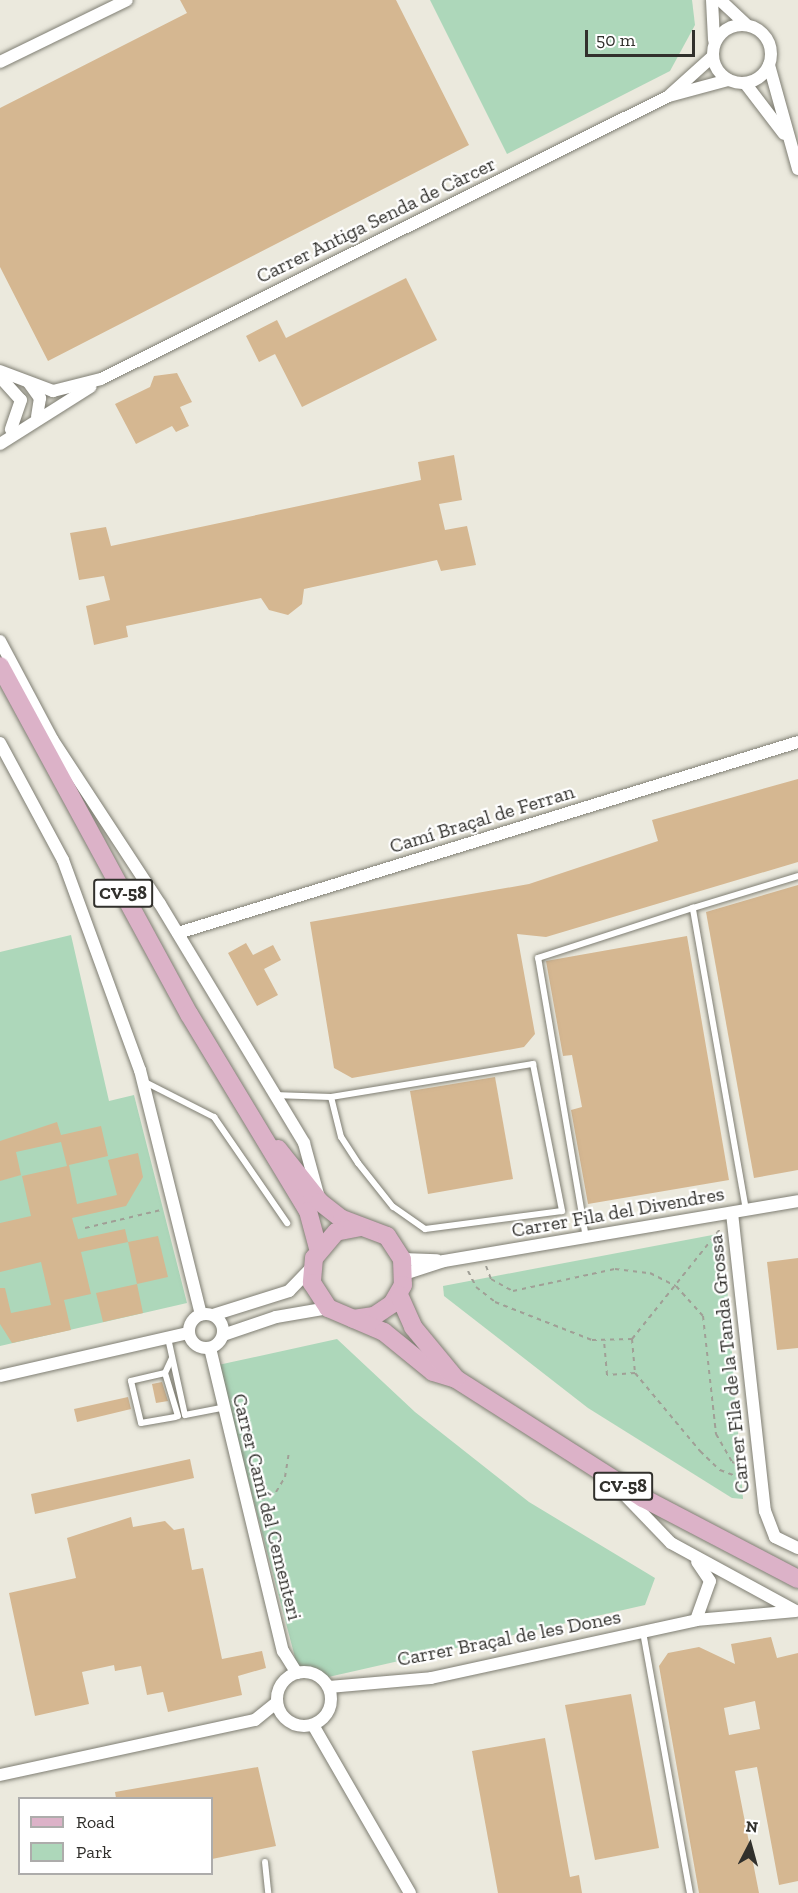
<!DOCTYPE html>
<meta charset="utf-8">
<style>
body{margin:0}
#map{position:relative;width:798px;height:1893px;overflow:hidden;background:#ebe9dd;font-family:"Zilla Slab",serif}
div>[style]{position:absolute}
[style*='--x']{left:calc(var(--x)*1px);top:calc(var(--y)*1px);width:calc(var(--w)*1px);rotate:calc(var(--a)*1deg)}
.green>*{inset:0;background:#add7ba}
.building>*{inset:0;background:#d5b791}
.path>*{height:2px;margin-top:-1px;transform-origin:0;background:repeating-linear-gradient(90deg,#a09f96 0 4.5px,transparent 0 9px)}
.roads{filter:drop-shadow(0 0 2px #7f7e73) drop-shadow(0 0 2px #7f7e73)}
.service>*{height:6px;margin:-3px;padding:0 3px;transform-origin:3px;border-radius:3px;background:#fff}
.minor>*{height:12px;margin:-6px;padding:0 6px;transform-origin:6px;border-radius:6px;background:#fff}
.minor>.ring{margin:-6px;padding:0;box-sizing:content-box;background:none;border:12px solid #fff;border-radius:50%}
.primary>*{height:18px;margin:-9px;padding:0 9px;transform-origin:9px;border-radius:9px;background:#dcb2c8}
span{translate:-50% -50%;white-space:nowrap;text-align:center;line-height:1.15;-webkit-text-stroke:4.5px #fff;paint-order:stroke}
.shield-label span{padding:2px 4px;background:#fff;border:2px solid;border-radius:4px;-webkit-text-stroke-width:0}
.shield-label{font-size:18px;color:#31302c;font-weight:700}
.street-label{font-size:20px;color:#31302c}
.legend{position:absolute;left:18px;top:1797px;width:195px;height:78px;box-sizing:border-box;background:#fff;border:2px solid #adacab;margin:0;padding:8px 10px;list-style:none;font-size:18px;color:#31302c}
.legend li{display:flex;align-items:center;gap:12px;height:30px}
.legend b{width:30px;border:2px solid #adacab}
.north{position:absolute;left:720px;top:1815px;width:60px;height:60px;-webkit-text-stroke:4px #fff;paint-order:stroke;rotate:6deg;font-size:16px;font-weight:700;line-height:24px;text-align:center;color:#31302c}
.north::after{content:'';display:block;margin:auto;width:21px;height:27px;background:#31302c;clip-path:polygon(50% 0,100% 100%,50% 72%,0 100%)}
.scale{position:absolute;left:585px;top:30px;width:110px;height:27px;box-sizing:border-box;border:3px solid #31302c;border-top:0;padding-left:8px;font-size:18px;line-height:21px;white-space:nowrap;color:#31302c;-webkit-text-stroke:4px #fff;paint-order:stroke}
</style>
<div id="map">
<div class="green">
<div style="clip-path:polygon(430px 0,692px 0,695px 25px,670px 71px,507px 154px)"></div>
<div style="clip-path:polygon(71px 935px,109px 1101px,134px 1095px,187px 1303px,0 1346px,0 952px)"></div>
<div style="clip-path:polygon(723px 1233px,743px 1499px,732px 1498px,588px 1408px,444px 1296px,443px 1286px)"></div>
<div style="clip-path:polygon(337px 1339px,415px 1412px,529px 1502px,655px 1578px,645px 1605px,324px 1678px,310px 1676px,297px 1665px,218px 1365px)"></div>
</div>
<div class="building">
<div style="clip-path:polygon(180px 0,396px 0,469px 145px,48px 361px,0 267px,0 108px,187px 13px)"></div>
<div style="clip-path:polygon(406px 278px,437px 340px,302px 407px,275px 354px,259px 362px,246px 336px,277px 320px,286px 338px)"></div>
<div style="clip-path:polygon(177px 373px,192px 402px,180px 407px,189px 426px,176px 432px,172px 426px,136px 444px,115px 404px,150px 387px,154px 376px)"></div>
<div style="clip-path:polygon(454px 455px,462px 500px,439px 504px,445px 530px,467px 526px,476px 565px,441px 571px,437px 560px,304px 589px,302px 604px,288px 615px,269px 610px,261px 598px,126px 626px,128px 637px,94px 645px,86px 606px,110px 600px,104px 576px,79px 580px,70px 533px,106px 527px,111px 546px,421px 480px,418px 462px)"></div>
<div style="clip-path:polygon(798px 779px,798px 862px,546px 937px,517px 934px,535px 1034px,524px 1047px,352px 1078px,334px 1068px,310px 922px,529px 884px,658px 841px,652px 820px)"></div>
<div style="clip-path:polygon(798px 885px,798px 1170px,754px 1178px,706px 912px)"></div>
<div style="clip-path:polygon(687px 936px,729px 1180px,588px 1204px,571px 1110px,582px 1107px,572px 1055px,563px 1056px,546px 961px)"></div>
<div style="clip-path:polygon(246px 943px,253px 955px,273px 945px,281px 960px,264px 969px,278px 995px,257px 1006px,228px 953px)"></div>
<div style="clip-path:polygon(495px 1077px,513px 1179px,428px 1194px,410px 1091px)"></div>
<div style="clip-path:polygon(57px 1122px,61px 1135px,101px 1126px,108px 1156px,69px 1165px,77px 1204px,117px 1195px,108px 1160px,138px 1153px,143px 1177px,126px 1206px,72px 1218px,78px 1239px,125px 1229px,128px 1242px,81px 1252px,91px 1294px,64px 1300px,71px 1330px,12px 1343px,0 1324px,0 1288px,5px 1288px,11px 1313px,51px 1305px,41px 1262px,0 1272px,0 1223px,31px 1216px,22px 1176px,67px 1166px,61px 1142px,16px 1152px,21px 1175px,0 1181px,0 1141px)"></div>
<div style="clip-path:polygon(158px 1236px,168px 1277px,137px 1284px,128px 1242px)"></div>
<div style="clip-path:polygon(798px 1258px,798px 1348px,777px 1350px,767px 1262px)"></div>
<div style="clip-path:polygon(137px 1284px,143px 1313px,103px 1322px,96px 1293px)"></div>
<div style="clip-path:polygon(162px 1382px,168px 1401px,156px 1403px,152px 1384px)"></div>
<div style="clip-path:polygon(128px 1397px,131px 1409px,77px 1422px,74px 1409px)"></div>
<div style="clip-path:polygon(190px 1459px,194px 1478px,35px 1514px,31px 1494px)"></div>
<div style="clip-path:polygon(131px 1517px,133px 1527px,165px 1521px,174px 1530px,184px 1528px,192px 1570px,203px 1568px,222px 1659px,262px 1651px,266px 1668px,238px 1676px,242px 1695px,168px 1712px,163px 1692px,147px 1695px,141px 1666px,115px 1671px,114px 1665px,82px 1672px,89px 1704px,35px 1716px,9px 1593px,76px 1578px,67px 1538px)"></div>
<div style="clip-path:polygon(evenodd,771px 1637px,777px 1658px,798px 1653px,798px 1881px,779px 1885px,757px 1767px,735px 1771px,759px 1893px,699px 1893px,659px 1666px,668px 1653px,699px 1647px,735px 1664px,731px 1644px,771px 1637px,755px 1701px,760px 1729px,729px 1735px,724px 1708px,755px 1701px)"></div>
<div style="clip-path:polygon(631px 1694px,659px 1848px,595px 1860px,565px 1705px)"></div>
<div style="clip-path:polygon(545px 1738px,570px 1877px,579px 1875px,582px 1893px,498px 1893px,472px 1751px)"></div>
<div style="clip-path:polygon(258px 1767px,276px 1846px,212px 1859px,212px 1798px,116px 1798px,115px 1792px)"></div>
</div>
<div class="path">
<div style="--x:85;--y:1228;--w:78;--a:-13.3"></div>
<div style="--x:486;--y:1266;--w:14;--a:69"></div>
<div style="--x:491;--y:1279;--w:25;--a:29"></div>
<div style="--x:513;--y:1291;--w:104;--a:-12.2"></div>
<div style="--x:615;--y:1269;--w:35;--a:7"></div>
<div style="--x:650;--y:1273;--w:29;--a:27"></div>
<div style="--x:676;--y:1286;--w:40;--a:48"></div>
<div style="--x:703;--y:1316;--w:119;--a:83.7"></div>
<div style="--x:716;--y:1434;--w:32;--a:60"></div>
<div style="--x:732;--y:1462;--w:15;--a:16"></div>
<div style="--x:468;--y:1271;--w:18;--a:63"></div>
<div style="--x:476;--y:1287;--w:24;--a:38"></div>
<div style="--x:495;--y:1302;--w:104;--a:21.4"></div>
<div style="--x:592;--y:1340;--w:40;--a:-1.4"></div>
<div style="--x:632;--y:1339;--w:34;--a:85"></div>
<div style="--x:635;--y:1373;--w:28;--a:176"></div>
<div style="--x:607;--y:1375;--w:33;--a:-95"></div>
<div style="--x:632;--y:1339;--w:141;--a:-51.3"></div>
<div style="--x:635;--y:1373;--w:102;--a:50.2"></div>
<div style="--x:700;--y:1451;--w:28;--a:44"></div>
<div style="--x:720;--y:1470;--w:30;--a:21"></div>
<div style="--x:261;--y:1499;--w:17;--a:-25"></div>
<div style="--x:276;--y:1492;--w:17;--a:-59"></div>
<div style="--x:285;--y:1477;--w:26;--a:-81"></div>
</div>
<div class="roads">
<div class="service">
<div style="--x:143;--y:1081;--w:80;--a:26.9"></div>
<div style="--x:214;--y:1117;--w:129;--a:55.4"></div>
<div style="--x:274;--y:1095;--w:57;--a:2"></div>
<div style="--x:331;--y:1097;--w:205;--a:-9.3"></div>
<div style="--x:533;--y:1064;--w:150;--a:78.8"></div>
<div style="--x:562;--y:1211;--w:138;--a:172.5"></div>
<div style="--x:425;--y:1229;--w:39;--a:-145"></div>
<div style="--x:393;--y:1207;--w:56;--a:-128.5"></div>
<div style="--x:358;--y:1163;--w:31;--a:-123"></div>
<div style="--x:341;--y:1137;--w:41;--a:-104"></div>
<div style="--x:746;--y:1210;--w:307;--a:-100"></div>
<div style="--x:693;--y:908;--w:110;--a:-16.9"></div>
<div style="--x:586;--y:1238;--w:284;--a:-99.7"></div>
<div style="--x:538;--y:958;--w:163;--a:-17.9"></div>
<div style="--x:168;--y:1338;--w:79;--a:77.6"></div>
<div style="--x:185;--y:1415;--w:38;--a:-11"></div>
<div style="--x:172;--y:1358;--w:17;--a:115"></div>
<div style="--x:165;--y:1373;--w:45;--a:73.2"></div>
<div style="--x:165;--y:1373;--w:35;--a:167"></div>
<div style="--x:131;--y:1381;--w:43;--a:76.6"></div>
<div style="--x:141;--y:1423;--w:35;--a:-10"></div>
<div style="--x:643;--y:1632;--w:265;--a:79.8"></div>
<div style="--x:265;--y:1862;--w:31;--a:84"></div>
</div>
<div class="minor">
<div style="--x:712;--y:0;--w:40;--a:87.1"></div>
<div style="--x:720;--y:0;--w:35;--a:43"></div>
<div class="ring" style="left:713px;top:25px;width:46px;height:46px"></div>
<div style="--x:0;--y:62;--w:141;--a:-26"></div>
<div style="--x:769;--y:65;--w:108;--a:74.4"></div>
<div style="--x:745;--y:83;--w:64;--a:52.6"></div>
<div style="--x:671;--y:94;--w:55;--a:-42.1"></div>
<div style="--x:0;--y:371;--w:57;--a:20.7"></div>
<div style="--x:53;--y:391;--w:49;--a:-14"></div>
<div style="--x:101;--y:379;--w:635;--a:-26.48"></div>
<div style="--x:669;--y:96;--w:61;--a:-15.2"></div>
<div style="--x:0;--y:377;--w:31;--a:48"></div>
<div style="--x:21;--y:400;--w:31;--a:109"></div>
<div style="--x:29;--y:383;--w:19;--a:54"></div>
<div style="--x:40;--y:398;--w:19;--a:99"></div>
<div style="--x:0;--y:444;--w:107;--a:-32.3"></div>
<div style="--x:0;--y:641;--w:111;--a:62"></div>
<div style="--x:52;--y:739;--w:197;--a:56.8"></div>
<div style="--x:160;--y:904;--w:279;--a:58.9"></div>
<div style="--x:304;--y:1143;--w:57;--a:74.7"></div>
<div style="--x:0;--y:743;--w:133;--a:61.7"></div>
<div style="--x:63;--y:860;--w:224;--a:69.9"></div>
<div style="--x:140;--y:1070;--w:252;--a:76"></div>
<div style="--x:178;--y:933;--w:649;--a:-17.12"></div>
<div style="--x:732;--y:1213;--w:300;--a:83.7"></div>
<div style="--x:765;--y:1511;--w:28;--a:69"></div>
<div style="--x:775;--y:1537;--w:25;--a:26"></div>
<div style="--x:402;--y:1259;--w:35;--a:2"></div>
<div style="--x:404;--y:1274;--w:42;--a:-18"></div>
<div style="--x:444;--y:1261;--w:359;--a:-9.6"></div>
<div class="ring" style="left:189px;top:1314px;width:22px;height:22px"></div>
<div style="--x:213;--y:1315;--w:80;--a:-17.5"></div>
<div style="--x:289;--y:1291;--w:32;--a:-46"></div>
<div style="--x:223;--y:1335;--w:56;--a:-18.8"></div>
<div style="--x:276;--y:1317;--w:53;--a:-9.8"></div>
<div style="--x:210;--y:1348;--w:312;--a:76.5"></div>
<div style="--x:283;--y:1651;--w:26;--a:58"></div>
<div style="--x:0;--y:1376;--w:193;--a:-12.9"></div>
<div style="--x:618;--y:1488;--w:76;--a:46.1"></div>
<div style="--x:671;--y:1543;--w:140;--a:28.6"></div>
<div style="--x:696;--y:1620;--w:41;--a:-70.3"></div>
<div style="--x:710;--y:1581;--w:23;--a:-124"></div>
<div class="ring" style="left:277px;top:1672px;width:42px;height:42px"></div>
<div style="--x:329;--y:1687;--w:102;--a:-5"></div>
<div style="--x:431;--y:1678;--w:271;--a:-12.3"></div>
<div style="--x:696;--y:1620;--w:100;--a:-5.1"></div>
<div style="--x:313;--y:1725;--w:194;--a:60"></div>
<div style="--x:0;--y:1775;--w:261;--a:-12.2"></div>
<div style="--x:255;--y:1720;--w:28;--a:-39"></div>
</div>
<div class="primary">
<div style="--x:0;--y:666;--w:396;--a:61.5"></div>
<div style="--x:189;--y:1014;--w:230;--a:58.9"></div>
<div style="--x:308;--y:1211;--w:39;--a:75"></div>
<div style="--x:278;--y:1149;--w:68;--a:51.6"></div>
<div style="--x:320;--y:1202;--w:28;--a:38"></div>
<div style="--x:342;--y:1219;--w:48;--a:20.7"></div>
<div style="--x:387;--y:1236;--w:27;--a:57"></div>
<div style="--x:402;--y:1259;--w:26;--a:88"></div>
<div style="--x:403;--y:1285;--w:22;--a:120"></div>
<div style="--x:392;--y:1304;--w:22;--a:146"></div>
<div style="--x:374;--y:1316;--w:21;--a:172"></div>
<div style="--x:361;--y:1227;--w:25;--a:169"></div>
<div style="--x:336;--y:1232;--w:34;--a:130"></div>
<div style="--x:314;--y:1258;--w:25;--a:95"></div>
<div style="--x:312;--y:1283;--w:30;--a:57"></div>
<div style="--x:328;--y:1308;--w:61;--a:23.2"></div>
<div style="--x:384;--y:1332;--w:63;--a:39.2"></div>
<div style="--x:433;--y:1372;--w:24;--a:17"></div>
<div style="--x:456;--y:1379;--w:222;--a:32.5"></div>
<div style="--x:643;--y:1498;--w:175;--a:27.6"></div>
<div style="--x:399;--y:1295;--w:35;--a:66"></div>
<div style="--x:413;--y:1327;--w:67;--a:50.4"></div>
</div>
</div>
<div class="shield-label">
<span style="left:123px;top:893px">CV-58</span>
<span style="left:623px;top:1486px">CV-58</span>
</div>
<div class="street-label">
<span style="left:376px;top:220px;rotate:-26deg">Carrer Antiga Senda de Càrcer</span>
<span style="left:482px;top:819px;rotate:-17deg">Camí Braçal de Ferran</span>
<span style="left:618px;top:1212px;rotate:-10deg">Carrer Fila del Divendres</span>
<span style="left:729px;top:1364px;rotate:-96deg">Carrer Fila de la Tanda Grossa</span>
<span style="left:267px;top:1507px;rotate:76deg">Carrer Camí del Cementeri</span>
<span style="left:509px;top:1638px;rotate:-11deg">Carrer Braçal de les Dones</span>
</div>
<ul class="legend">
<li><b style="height:8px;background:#dcb2c8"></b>Road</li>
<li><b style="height:16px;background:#add7ba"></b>Park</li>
</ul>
<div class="north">N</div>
<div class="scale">50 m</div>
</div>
